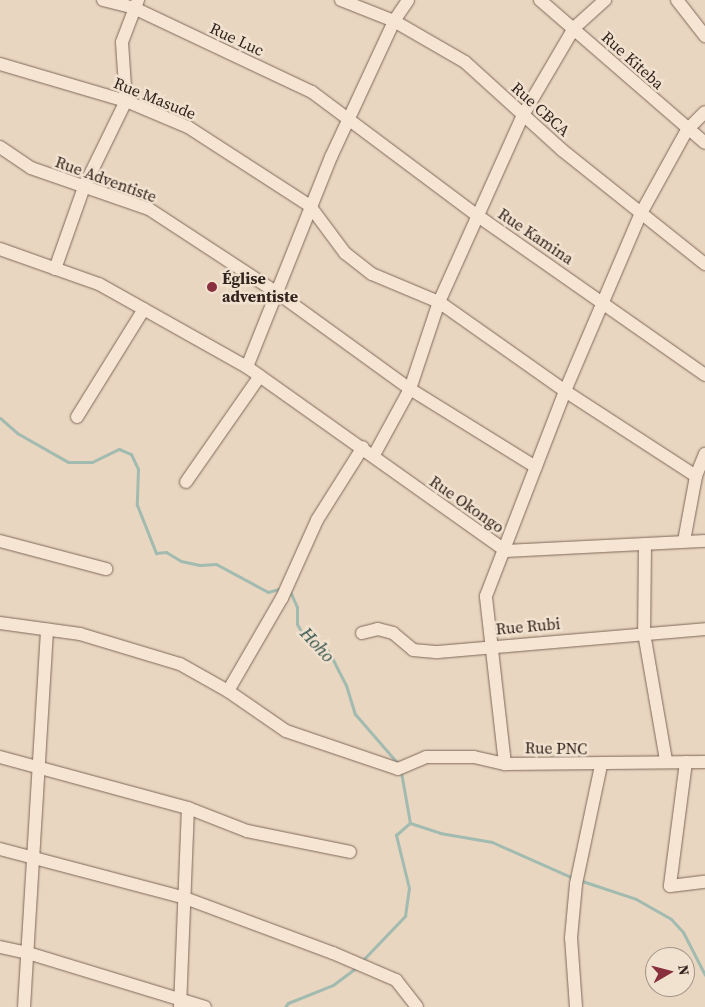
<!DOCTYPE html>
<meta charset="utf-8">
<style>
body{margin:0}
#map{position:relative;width:705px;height:1007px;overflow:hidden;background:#e9d6c0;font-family:"Source Serif 4",serif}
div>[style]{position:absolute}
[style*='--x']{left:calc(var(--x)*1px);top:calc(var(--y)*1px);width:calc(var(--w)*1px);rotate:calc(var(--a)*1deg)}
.stream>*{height:3px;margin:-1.5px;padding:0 1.5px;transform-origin:1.5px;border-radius:1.5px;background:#a2bbb0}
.roads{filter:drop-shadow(0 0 1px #80685a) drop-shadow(0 0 1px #80685a)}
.minor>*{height:12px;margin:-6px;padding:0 6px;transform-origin:6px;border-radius:6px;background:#f5e5d2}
.dots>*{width:14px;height:14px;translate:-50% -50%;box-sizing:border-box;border:2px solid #f1e1cf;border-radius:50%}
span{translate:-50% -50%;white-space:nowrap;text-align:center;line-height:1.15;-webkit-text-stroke:5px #f1e1cf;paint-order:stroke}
.street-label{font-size:16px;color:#31231d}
.poi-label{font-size:16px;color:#31231d;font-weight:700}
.left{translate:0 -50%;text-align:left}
.water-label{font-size:18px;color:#2d4f48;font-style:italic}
.north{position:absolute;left:645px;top:947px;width:50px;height:50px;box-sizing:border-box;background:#f1e1cf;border:1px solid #a49588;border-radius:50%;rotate:82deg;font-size:14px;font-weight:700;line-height:20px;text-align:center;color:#31231d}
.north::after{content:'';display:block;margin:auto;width:18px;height:22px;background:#89303f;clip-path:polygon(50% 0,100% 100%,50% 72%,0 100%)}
</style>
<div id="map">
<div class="stream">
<div style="--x:0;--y:418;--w:23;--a:41"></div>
<div style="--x:17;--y:433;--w:59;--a:29.6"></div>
<div style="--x:68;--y:462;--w:24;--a:0"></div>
<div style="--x:92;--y:462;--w:30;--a:-26"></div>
<div style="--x:119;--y:449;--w:13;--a:23"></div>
<div style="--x:131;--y:454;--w:17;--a:65"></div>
<div style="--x:138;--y:469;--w:36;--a:92"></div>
<div style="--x:137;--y:505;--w:52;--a:68.4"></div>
<div style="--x:156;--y:553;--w:10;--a:-6"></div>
<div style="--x:166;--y:552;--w:17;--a:31"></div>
<div style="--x:181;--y:561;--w:19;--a:12"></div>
<div style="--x:200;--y:565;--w:16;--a:-4"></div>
<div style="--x:216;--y:564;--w:59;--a:28.3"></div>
<div style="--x:268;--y:592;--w:15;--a:-16"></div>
<div style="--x:289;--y:589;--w:20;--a:66"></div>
<div style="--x:297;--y:607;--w:17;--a:90"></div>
<div style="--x:297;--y:624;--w:13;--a:61"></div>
<div style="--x:303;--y:635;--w:13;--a:18"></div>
<div style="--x:315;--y:639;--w:19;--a:43"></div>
<div style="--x:329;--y:652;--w:37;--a:63"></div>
<div style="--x:346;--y:685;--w:30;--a:73"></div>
<div style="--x:355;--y:714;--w:69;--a:49.1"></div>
<div style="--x:401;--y:772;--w:52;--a:80"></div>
<div style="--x:410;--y:823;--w:32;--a:18"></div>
<div style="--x:440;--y:833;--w:53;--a:9.8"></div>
<div style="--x:492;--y:842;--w:89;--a:24"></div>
<div style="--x:579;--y:880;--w:60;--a:18.4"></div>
<div style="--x:636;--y:899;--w:40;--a:29.7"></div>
<div style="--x:671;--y:919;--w:18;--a:47"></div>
<div style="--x:683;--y:932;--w:48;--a:62.9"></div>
<div style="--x:361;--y:962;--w:64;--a:-46.3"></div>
<div style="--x:405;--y:916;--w:28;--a:-82"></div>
<div style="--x:409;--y:888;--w:55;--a:-103.8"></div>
<div style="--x:396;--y:835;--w:18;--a:-41"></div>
<div style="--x:285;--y:1007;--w:5;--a:-53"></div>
<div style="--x:288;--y:1003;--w:48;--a:-21.8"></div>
<div style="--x:333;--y:985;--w:30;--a:-37"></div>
</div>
<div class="roads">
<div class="minor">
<div style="--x:103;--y:0;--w:32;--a:14"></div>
<div style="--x:134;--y:8;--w:197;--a:25.3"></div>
<div style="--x:312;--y:92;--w:207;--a:36.8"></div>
<div style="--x:478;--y:216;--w:277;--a:35"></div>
<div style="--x:341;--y:0;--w:57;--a:21.6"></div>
<div style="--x:394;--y:21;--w:82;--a:30"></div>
<div style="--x:465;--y:62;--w:131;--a:42.2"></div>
<div style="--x:562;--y:150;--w:183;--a:38.6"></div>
<div style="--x:540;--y:0;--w:218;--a:40.9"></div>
<div style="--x:677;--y:0;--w:46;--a:52.1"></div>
<div style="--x:0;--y:64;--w:131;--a:16.4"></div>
<div style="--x:126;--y:101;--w:67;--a:22.8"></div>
<div style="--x:188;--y:127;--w:145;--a:32.9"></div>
<div style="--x:310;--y:206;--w:59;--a:53.3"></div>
<div style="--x:345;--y:253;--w:34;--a:38"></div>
<div style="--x:372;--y:274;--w:73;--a:22.7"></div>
<div style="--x:439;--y:302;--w:154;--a:35.2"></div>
<div style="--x:565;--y:391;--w:156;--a:33"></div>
<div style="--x:0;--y:147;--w:37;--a:34"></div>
<div style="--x:31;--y:168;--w:125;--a:19.2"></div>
<div style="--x:149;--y:209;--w:152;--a:33.2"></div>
<div style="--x:276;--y:292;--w:165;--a:35.9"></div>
<div style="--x:410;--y:389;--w:148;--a:31.8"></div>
<div style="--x:0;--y:249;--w:105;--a:19.5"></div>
<div style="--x:99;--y:284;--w:170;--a:29.3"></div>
<div style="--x:247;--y:367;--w:318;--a:35.4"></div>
<div style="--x:506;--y:551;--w:199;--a:-2.9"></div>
<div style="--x:55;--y:269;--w:87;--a:-70.5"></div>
<div style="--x:84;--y:187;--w:96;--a:-64"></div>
<div style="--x:126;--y:101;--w:59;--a:-93.9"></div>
<div style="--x:122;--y:42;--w:45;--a:-69.1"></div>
<div style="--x:247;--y:367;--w:226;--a:-68.2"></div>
<div style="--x:331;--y:157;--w:150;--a:-65.1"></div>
<div style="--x:394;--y:21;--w:25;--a:-56"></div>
<div style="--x:77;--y:417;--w:127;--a:-58.2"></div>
<div style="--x:374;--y:455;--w:75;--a:-61.4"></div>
<div style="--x:410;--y:389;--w:92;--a:-71.6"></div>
<div style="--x:439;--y:302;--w:205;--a:-65.8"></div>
<div style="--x:523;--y:115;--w:101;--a:-59.6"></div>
<div style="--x:574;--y:28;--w:42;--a:-42.1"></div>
<div style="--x:186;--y:482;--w:129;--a:-55.1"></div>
<div style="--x:0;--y:541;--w:110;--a:14.8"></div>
<div style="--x:684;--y:541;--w:66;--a:-79.5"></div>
<div style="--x:696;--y:476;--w:24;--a:-68"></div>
<div style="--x:645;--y:544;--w:89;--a:90.6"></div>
<div style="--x:644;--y:633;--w:130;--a:80.2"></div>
<div style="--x:0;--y:623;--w:81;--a:7.8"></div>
<div style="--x:80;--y:634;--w:104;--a:16.7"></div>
<div style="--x:180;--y:664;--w:55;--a:29.4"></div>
<div style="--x:228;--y:691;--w:70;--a:34.6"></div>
<div style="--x:286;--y:731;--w:118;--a:18.7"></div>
<div style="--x:398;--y:769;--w:30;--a:-23"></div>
<div style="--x:426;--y:757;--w:48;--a:0"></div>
<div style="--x:474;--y:757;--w:32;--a:13"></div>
<div style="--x:505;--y:764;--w:200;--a:-0.6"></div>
<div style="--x:362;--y:633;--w:16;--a:-14"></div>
<div style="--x:378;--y:629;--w:16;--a:15"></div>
<div style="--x:393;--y:633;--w:26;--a:40"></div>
<div style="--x:413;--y:650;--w:25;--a:5"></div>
<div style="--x:438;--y:652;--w:268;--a:-4.9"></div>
<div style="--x:228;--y:691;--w:108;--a:-59.9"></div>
<div style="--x:282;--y:598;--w:85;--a:-65.8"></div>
<div style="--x:317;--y:520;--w:86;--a:-57.8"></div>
<div style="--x:0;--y:757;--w:195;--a:15.2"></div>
<div style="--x:188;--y:808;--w:63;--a:21.3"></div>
<div style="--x:247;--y:831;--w:105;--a:11.5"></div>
<div style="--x:686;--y:762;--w:125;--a:97.4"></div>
<div style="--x:670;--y:886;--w:35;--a:-7"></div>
<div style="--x:505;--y:764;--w:169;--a:-96.5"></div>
<div style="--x:486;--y:596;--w:220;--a:-68.9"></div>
<div style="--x:565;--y:391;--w:191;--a:-66.9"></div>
<div style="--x:640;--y:215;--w:97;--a:-61.1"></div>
<div style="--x:687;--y:130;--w:25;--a:-45"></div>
<div style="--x:0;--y:849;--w:191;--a:14.8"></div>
<div style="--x:185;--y:898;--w:158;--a:20.4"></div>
<div style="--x:333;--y:953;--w:69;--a:23.2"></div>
<div style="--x:396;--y:980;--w:34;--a:52"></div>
<div style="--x:0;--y:947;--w:29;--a:12"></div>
<div style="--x:28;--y:953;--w:185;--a:17"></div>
<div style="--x:24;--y:1007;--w:378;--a:-86.5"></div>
<div style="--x:180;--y:1007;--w:199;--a:-87.7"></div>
<div style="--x:576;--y:1007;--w:69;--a:-94.1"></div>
<div style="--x:571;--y:938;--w:54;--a:-84.7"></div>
<div style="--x:576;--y:884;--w:122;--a:-78.1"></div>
</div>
</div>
<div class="dots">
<div style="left:212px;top:287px;background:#89303f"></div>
</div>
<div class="street-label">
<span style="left:237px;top:39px;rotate:25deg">Rue Luc</span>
<span style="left:633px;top:60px;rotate:42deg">Rue Kiteba</span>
<span style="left:155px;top:98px;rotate:22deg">Rue Masude</span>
<span style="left:541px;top:109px;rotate:42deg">Rue CBCA</span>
<span style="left:106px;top:179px;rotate:20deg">Rue Adventiste</span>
<span style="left:536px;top:236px;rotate:34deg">Rue Kamina</span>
<span style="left:467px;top:504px;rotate:35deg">Rue Okongo</span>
<span style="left:528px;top:626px;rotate:-5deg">Rue Rubi</span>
<span style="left:556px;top:748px;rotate:1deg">Rue PNC</span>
</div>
<div class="poi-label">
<span class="left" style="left:222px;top:287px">Église<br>adventiste</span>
</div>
<div class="water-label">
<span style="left:317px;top:645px;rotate:47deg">Hoho</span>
</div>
<div class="north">N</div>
</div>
